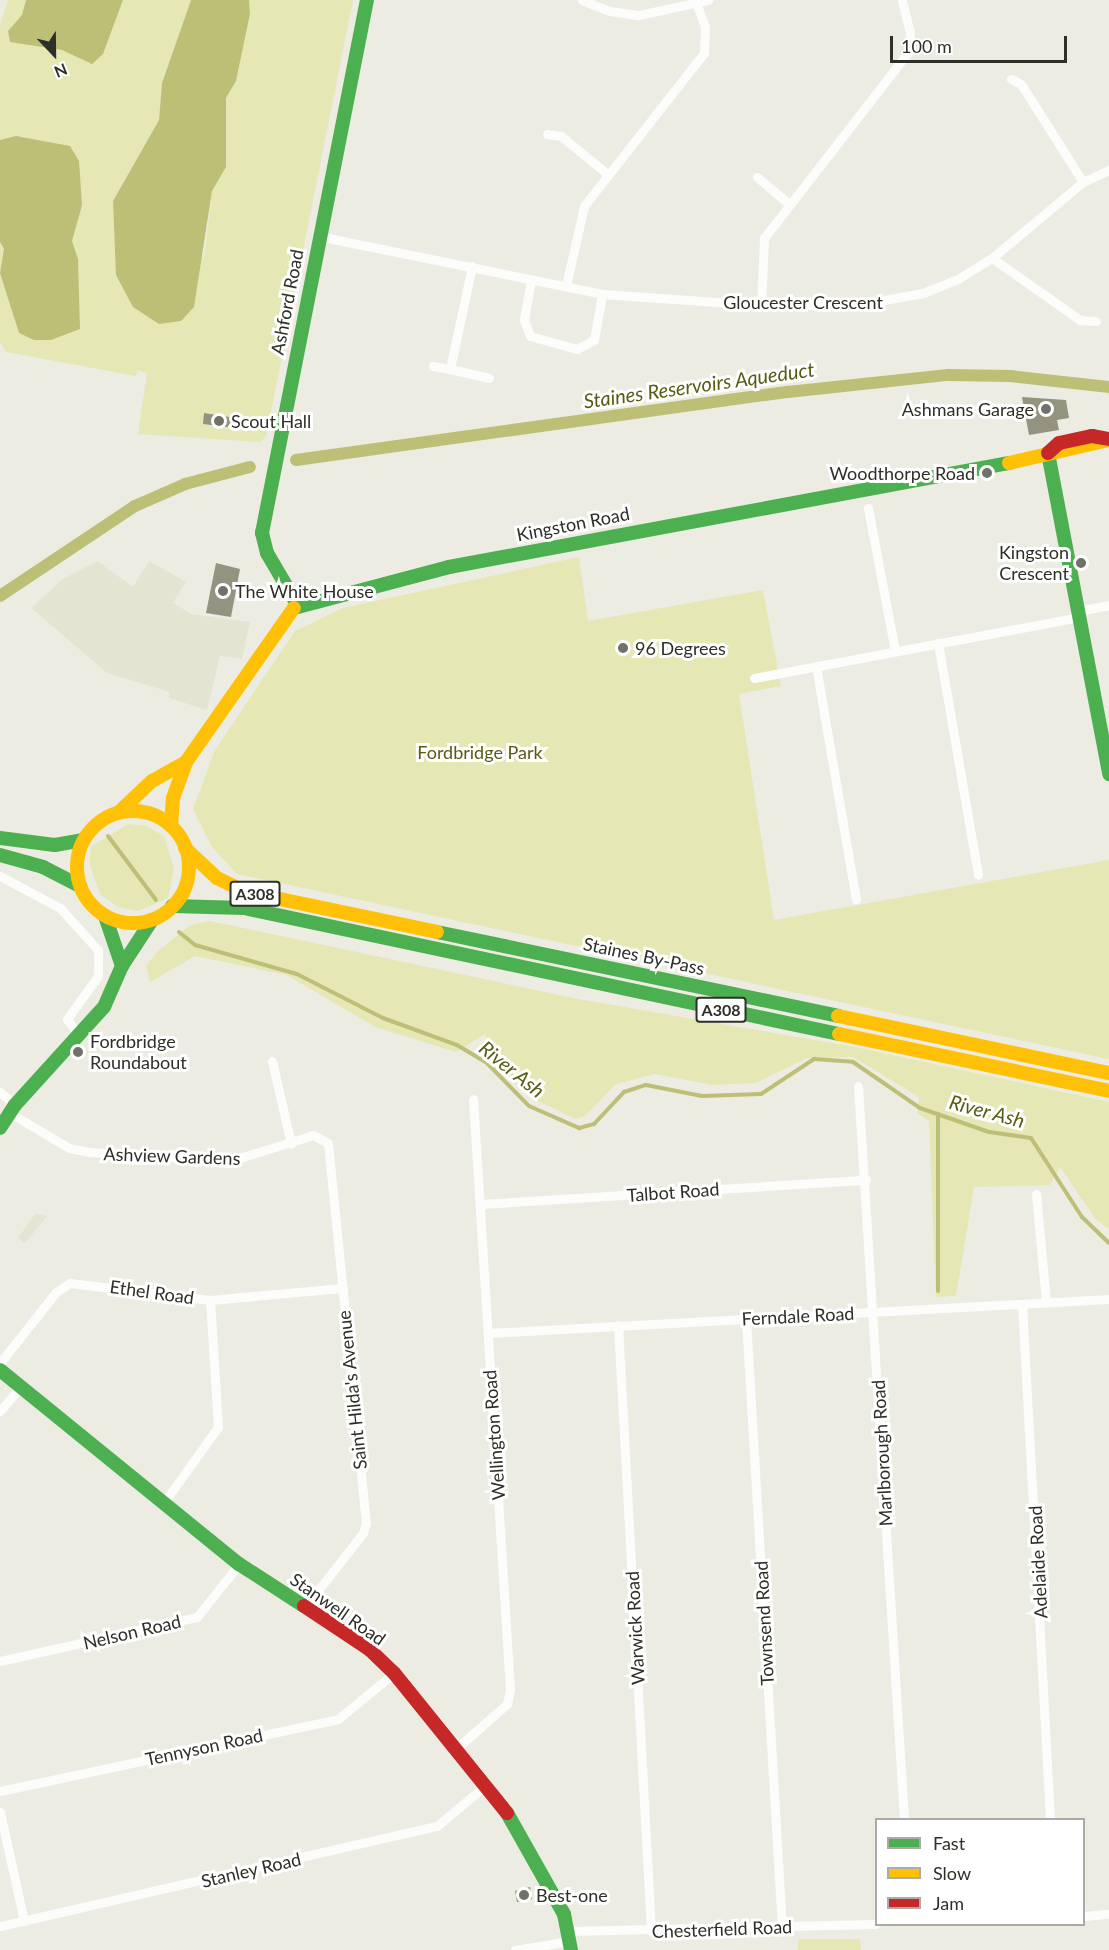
<!DOCTYPE html>
<style>
body{margin:0}
#map{position:relative;width:1109px;height:1950px;overflow:hidden;background:#ecece2;font-family:Lato,sans-serif}
div>[style]{position:absolute}
[style*='--x']{left:calc(var(--x)*1px);top:calc(var(--y)*1px);width:calc(var(--w)*1px);rotate:calc(var(--a)*1deg)}
.built>*{inset:0;background:#e4e4d2}
.green>*{inset:0;background:#e5e7b5}
.water>*{inset:0;background:#bebf77}
.stream>*{height:4px;margin:-2px;padding:0 2px;transform-origin:2px;border-radius:2px;background:#bebf77}
.canal>*{height:12px;margin:-6px;padding:0 6px;transform-origin:6px;border-radius:6px;background:#bebf77}
.building>*{inset:0;background:#939380}
.street>*{height:9px;margin:-4.5px;padding:0 4.5px;transform-origin:4.5px;border-radius:4.5px;background:#fcfcfb}
.fast>*{height:14px;margin:-7px;padding:0 7px;transform-origin:7px;border-radius:7px;background:#4caf50}
.slow>*{height:14px;margin:-7px;padding:0 7px;transform-origin:7px;border-radius:7px;background:#ffc107}
.slow>.ring{margin:-7px;padding:0;box-sizing:content-box;background:none;border:14px solid #ffc107;border-radius:50%}
.jam>*{height:14px;margin:-7px;padding:0 7px;transform-origin:7px;border-radius:7px;background:#c62828}
.dots>*{width:16px;height:16px;translate:-50% -50%;box-sizing:border-box;border:3px solid #fff;border-radius:50%}
span{translate:-50% -50%;white-space:nowrap;text-align:center;line-height:1.15;-webkit-text-stroke:6px #fff;paint-order:stroke}
.shield-label span{padding:2px 4px;background:#fff;border:2px solid;border-radius:4px;-webkit-text-stroke-width:0}
.shield-label{font-size:16px;color:#2e2f28;font-weight:700}
.street-label{font-size:18px;color:#2e2f28}
.poi-label{font-size:18px;color:#2e2f28}
.right{translate:-100% -50%;text-align:right}
.left{translate:0 -50%;text-align:left}
.park-label{font-size:18px;color:#5a5b11}
.water-label{font-size:20px;color:#5a5b12;font-style:italic}
.legend{position:absolute;left:875px;top:1818px;width:210px;height:108px;box-sizing:border-box;background:#fff;border:2px solid #abaca9;margin:0;padding:8px 10px;list-style:none;font-size:18px;color:#2e2f28}
.legend li{display:flex;align-items:center;gap:12px;height:30px}
.legend b{width:30px;border:2px solid #abaca9}
.north{position:absolute;left:24px;top:24px;width:60px;height:60px;-webkit-text-stroke:4px #fff;paint-order:stroke;rotate:158deg;font-size:16px;font-weight:700;line-height:24px;text-align:center;color:#2e2f28}
.north::after{content:'';display:block;margin:auto;width:21px;height:27px;background:#2e2f28;clip-path:polygon(50% 0,100% 100%,50% 72%,0 100%)}
.scale{position:absolute;left:890px;top:36px;width:177px;height:27px;box-sizing:border-box;border:3px solid #2e2f28;border-top:0;padding-left:8px;font-size:18px;line-height:21px;white-space:nowrap;color:#2e2f28;-webkit-text-stroke:4px #fff;paint-order:stroke}
</style>
<div id="map">
<div class="built">
<div style="clip-path:polygon(97px 561px,133px 587px,149px 561px,186px 582px,173px 603px,191px 614px,250px 622px,242px 659px,220px 656px,207px 710px,169px 698px,170px 692px,107px 673px,31px 608px,63px 579px)"></div>
<div style="clip-path:polygon(35px 1214px,47px 1216px,25px 1243px,18px 1238px)"></div>
</div>
<div class="green">
<div style="clip-path:polygon(8px 0,26px 0,22px 15px,8px 31px,86px 59px,103px 54px,123px 0,191px 0,162px 83px,159px 120px,113px 201px,114px 228px,116px 245px,204px 257px,212px 191px,226px 167px,226px 98px,236px 81px,250px 14px,249px 0,353px 0,266px 436px,260px 442px,138px 434px,147px 373px,137px 370px,136px 376px,6px 352px,0 342px,0 25px)"></div>
<div style="clip-path:polygon(579px 557px,588px 621px,763px 590px,781px 686px,739px 694px,774px 920px,1109px 860px,1109px 1059px,237px 874px,212px 847px,193px 809px,215px 750px,295px 631px,343px 608px)"></div>
<div style="clip-path:polygon(128px 824px,146px 826px,164px 836px,174px 869px,168px 898px,138px 911px,118px 907px,100px 894px,89px 862px,91px 847px)"></div>
<div style="clip-path:polygon(210px 921px,578px 999px,855px 1047px,1109px 1102px,1109px 1229px,1096px 1219px,1060px 1167px,1050px 1185px,974px 1187px,956px 1296px,936px 1297px,929px 1121px,917px 1113px,919px 1097px,853px 1057px,807px 1058px,756px 1083px,712px 1085px,655px 1074px,616px 1084px,585px 1116px,575px 1119px,532px 1098px,493px 1057px,485px 1034px,456px 1052px,375px 1027px,287px 975px,195px 956px,150px 982px,146px 966px,157px 952px,190px 925px)"></div>
<div style="clip-path:polygon(798px 1939px,860px 1939px,861px 1950px,798px 1950px)"></div>
</div>
<div class="water">
<div style="clip-path:polygon(26px 0,123px 0,103px 54px,92px 64px,62px 50px,10px 42px,8px 31px,22px 15px)"></div>
<div style="clip-path:polygon(191px 0,249px 0,250px 14px,236px 81px,226px 98px,226px 167px,212px 191px,194px 307px,181px 321px,159px 324px,133px 307px,116px 275px,113px 201px,159px 120px,162px 83px)"></div>
<div style="clip-path:polygon(16px 136px,70px 146px,79px 161px,82px 205px,72px 241px,78px 259px,80px 329px,51px 340px,34px 340px,19px 333px,0 273px,4px 249px,0 242px,0 140px)"></div>
</div>
<div class="stream">
<div style="--x:108;--y:836;--w:80;--a:53.1"></div>
<div style="--x:179;--y:932;--w:21;--a:39"></div>
<div style="--x:195;--y:945;--w:106;--a:15.9"></div>
<div style="--x:297;--y:974;--w:97;--a:27.1"></div>
<div style="--x:383;--y:1018;--w:79;--a:20"></div>
<div style="--x:457;--y:1045;--w:35;--a:31"></div>
<div style="--x:487;--y:1063;--w:60;--a:45.7"></div>
<div style="--x:529;--y:1106;--w:55;--a:23.7"></div>
<div style="--x:579;--y:1128;--w:16;--a:-15"></div>
<div style="--x:594;--y:1124;--w:44;--a:-46.8"></div>
<div style="--x:624;--y:1092;--w:23;--a:-18"></div>
<div style="--x:646;--y:1085;--w:57;--a:11.1"></div>
<div style="--x:702;--y:1096;--w:59;--a:-1.9"></div>
<div style="--x:761;--y:1094;--w:64;--a:-33.4"></div>
<div style="--x:814;--y:1059;--w:39;--a:4"></div>
<div style="--x:853;--y:1062;--w:81;--a:34.5"></div>
<div style="--x:920;--y:1108;--w:73;--a:19.2"></div>
<div style="--x:989;--y:1132;--w:42;--a:8.1"></div>
<div style="--x:1031;--y:1138;--w:94;--a:57.2"></div>
<div style="--x:1082;--y:1217;--w:37;--a:44"></div>
<div style="--x:938;--y:1114;--w:177;--a:90"></div>
</div>
<div class="canal">
<div style="--x:296;--y:460;--w:497;--a:-7.9"></div>
<div style="--x:788;--y:392;--w:161;--a:-6.1"></div>
<div style="--x:948;--y:375;--w:62;--a:0.9"></div>
<div style="--x:1010;--y:376;--w:100;--a:6.3"></div>
<div style="--x:0;--y:596;--w:162;--a:-33.7"></div>
<div style="--x:135;--y:506;--w:55;--a:-23.7"></div>
<div style="--x:185;--y:484;--w:67;--a:-14.7"></div>
</div>
<div class="building">
<div style="clip-path:polygon(1022px 397px,1066px 400px,1069px 418px,1057px 420px,1059px 430px,1029px 435px)"></div>
<div style="clip-path:polygon(204px 413px,236px 418px,235px 428px,203px 424px)"></div>
<div style="clip-path:polygon(216px 563px,240px 569px,231px 617px,206px 613px)"></div>
<div style="clip-path:polygon(530px 1887px,532px 1899px,517px 1902px,515px 1891px)"></div>
</div>
<div class="street">
<div style="--x:582;--y:0;--w:29;--a:22"></div>
<div style="--x:609;--y:11;--w:30;--a:8"></div>
<div style="--x:639;--y:15;--w:71;--a:-12.3"></div>
<div style="--x:1011;--y:79;--w:11;--a:27"></div>
<div style="--x:1021;--y:84;--w:116;--a:57.7"></div>
<div style="--x:547;--y:134;--w:14;--a:8"></div>
<div style="--x:561;--y:136;--w:58;--a:39.4"></div>
<div style="--x:757;--y:177;--w:40;--a:40"></div>
<div style="--x:318;--y:236;--w:290;--a:11.5"></div>
<div style="--x:602;--y:294;--w:159;--a:4"></div>
<div style="--x:761;--y:305;--w:95;--a:0"></div>
<div style="--x:856;--y:305;--w:68;--a:-10.2"></div>
<div style="--x:923;--y:293;--w:38;--a:-22"></div>
<div style="--x:958;--y:279;--w:40;--a:-32"></div>
<div style="--x:992;--y:258;--w:119;--a:-39.9"></div>
<div style="--x:1083;--y:182;--w:29;--a:-25"></div>
<div style="--x:992;--y:258;--w:108;--a:35.2"></div>
<div style="--x:1080;--y:320;--w:16;--a:4"></div>
<div style="--x:472;--y:266;--w:105;--a:102.1"></div>
<div style="--x:450;--y:369;--w:40;--a:13"></div>
<div style="--x:531;--y:280;--w:41;--a:99.9"></div>
<div style="--x:524;--y:320;--w:17;--a:69"></div>
<div style="--x:530;--y:336;--w:49;--a:15.5"></div>
<div style="--x:577;--y:349;--w:19;--a:-28"></div>
<div style="--x:594;--y:340;--w:47;--a:-80.1"></div>
<div style="--x:566;--y:286;--w:82;--a:-77.3"></div>
<div style="--x:584;--y:206;--w:194;--a:-51.9"></div>
<div style="--x:704;--y:53;--w:26;--a:-88"></div>
<div style="--x:705;--y:27;--w:27;--a:-110"></div>
<div style="--x:761;--y:305;--w:67;--a:-87.4"></div>
<div style="--x:764;--y:238;--w:237;--a:-52.2"></div>
<div style="--x:909;--y:51;--w:18;--a:-87"></div>
<div style="--x:910;--y:33;--w:34;--a:-104"></div>
<div style="--x:433;--y:366;--w:17;--a:10"></div>
<div style="--x:868;--y:508;--w:146;--a:79.3"></div>
<div style="--x:1078;--y:611;--w:32;--a:-11"></div>
<div style="--x:938;--y:643;--w:235;--a:80.2"></div>
<div style="--x:816;--y:666;--w:237;--a:80.3"></div>
<div style="--x:754;--y:678;--w:332;--a:-10.6"></div>
<div style="--x:0;--y:876;--w:68;--a:28.1"></div>
<div style="--x:60;--y:908;--w:57;--a:47.9"></div>
<div style="--x:98;--y:950;--w:26;--a:90"></div>
<div style="--x:98;--y:976;--w:53;--a:125.8"></div>
<div style="--x:67;--y:1019;--w:19;--a:54"></div>
<div style="--x:272;--y:1061;--w:85;--a:77.1"></div>
<div style="--x:858;--y:1086;--w:735;--a:86.41"></div>
<div style="--x:0;--y:1092;--w:20;--a:41"></div>
<div style="--x:10;--y:1113;--w:69;--a:30.7"></div>
<div style="--x:69;--y:1148;--w:20;--a:11"></div>
<div style="--x:89;--y:1152;--w:141;--a:3.7"></div>
<div style="--x:230;--y:1161;--w:87;--a:-17.4"></div>
<div style="--x:313;--y:1135;--w:17;--a:28"></div>
<div style="--x:328;--y:1143;--w:382;--a:84.3"></div>
<div style="--x:366;--y:1523;--w:10;--a:107"></div>
<div style="--x:363;--y:1533;--w:94;--a:128.1"></div>
<div style="--x:1036;--y:1194;--w:108;--a:84.7"></div>
<div style="--x:480;--y:1204;--w:387;--a:-3.6"></div>
<div style="--x:1022;--y:1304;--w:517;--a:86.89"></div>
<div style="--x:746;--y:1319;--w:610;--a:86.62"></div>
<div style="--x:618;--y:1325;--w:607;--a:86.88"></div>
<div style="--x:488;--y:1333;--w:622;--a:-3.13"></div>
<div style="--x:0;--y:1363;--w:90;--a:-51.7"></div>
<div style="--x:56;--y:1292;--w:17;--a:-33"></div>
<div style="--x:70;--y:1283;--w:141;--a:6.9"></div>
<div style="--x:210;--y:1300;--w:133;--a:-5.2"></div>
<div style="--x:0;--y:1411;--w:31;--a:-50"></div>
<div style="--x:165;--y:1501;--w:91;--a:-54.4"></div>
<div style="--x:218;--y:1427;--w:127;--a:-93.6"></div>
<div style="--x:0;--y:1661;--w:202;--a:-12.6"></div>
<div style="--x:197;--y:1617;--w:68;--a:-51.6"></div>
<div style="--x:458;--y:1747;--w:65;--a:-41.3"></div>
<div style="--x:507;--y:1704;--w:14;--a:-78"></div>
<div style="--x:510;--y:1690;--w:592;--a:-93.58"></div>
<div style="--x:0;--y:1791;--w:346;--a:-12"></div>
<div style="--x:338;--y:1719;--w:72;--a:-39.4"></div>
<div style="--x:0;--y:1812;--w:112;--a:77.6"></div>
<div style="--x:1084;--y:1916;--w:25;--a:-5"></div>
<div style="--x:0;--y:1926;--w:448;--a:-12.9"></div>
<div style="--x:437;--y:1826;--w:65;--a:-40"></div>
<div style="--x:568;--y:1931;--w:308;--a:-1.3"></div>
<div style="--x:515;--y:1950;--w:56;--a:-9.3"></div>
</div>
<div class="fast">
<div style="--x:1048;--y:453;--w:327;--a:79.2"></div>
<div style="--x:297;--y:604;--w:59;--a:-120.5"></div>
<div style="--x:267;--y:553;--w:21;--a:-104"></div>
<div style="--x:262;--y:533;--w:543;--a:-78.86"></div>
<div style="--x:294;--y:608;--w:160;--a:-14.8"></div>
<div style="--x:449;--y:567;--w:570;--a:-10.52"></div>
<div style="--x:0;--y:838;--w:55;--a:7.3"></div>
<div style="--x:55;--y:845;--w:29;--a:-10"></div>
<div style="--x:0;--y:855;--w:45;--a:15.6"></div>
<div style="--x:43;--y:867;--w:42;--a:27.2"></div>
<div style="--x:172;--y:906;--w:72;--a:1.6"></div>
<div style="--x:244;--y:908;--w:608;--a:11.96"></div>
<div style="--x:105;--y:916;--w:53;--a:71.2"></div>
<div style="--x:437;--y:932;--w:410;--a:11.8"></div>
<div style="--x:0;--y:1128;--w:27;--a:-57"></div>
<div style="--x:15;--y:1105;--w:132;--a:-47.8"></div>
<div style="--x:104;--y:1007;--w:45;--a:-66.3"></div>
<div style="--x:122;--y:966;--w:55;--a:-56.9"></div>
<div style="--x:0;--y:1370;--w:308;--a:39.1"></div>
<div style="--x:239;--y:1564;--w:77;--a:32.9"></div>
<div style="--x:507;--y:1813;--w:116;--a:60.6"></div>
<div style="--x:564;--y:1914;--w:37;--a:79"></div>
</div>
<div class="slow">
<div style="--x:1009;--y:463;--w:103;--a:-13"></div>
<div class="ring" style="left:77px;top:811px;width:98px;height:98px"></div>
<div style="--x:118;--y:813;--w:47;--a:-43.3"></div>
<div style="--x:152;--y:781;--w:39;--a:-29"></div>
<div style="--x:171;--y:826;--w:28;--a:-86"></div>
<div style="--x:173;--y:798;--w:38;--a:-70"></div>
<div style="--x:186;--y:762;--w:188;--a:-55"></div>
<div style="--x:185;--y:848;--w:44;--a:43.2"></div>
<div style="--x:217;--y:878;--w:32;--a:26"></div>
<div style="--x:246;--y:892;--w:195;--a:11.8"></div>
<div style="--x:838;--y:1016;--w:277;--a:11.9"></div>
<div style="--x:839;--y:1034;--w:276;--a:11.9"></div>
</div>
<div class="jam">
<div style="--x:1048;--y:453;--w:15;--a:-42"></div>
<div style="--x:1059;--y:443;--w:34;--a:-12"></div>
<div style="--x:1092;--y:436;--w:17;--a:10"></div>
<div style="--x:304;--y:1606;--w:78;--a:33.5"></div>
<div style="--x:369;--y:1649;--w:35;--a:44"></div>
<div style="--x:394;--y:1673;--w:180;--a:51.1"></div>
</div>
<div class="dots">
<div style="left:1046px;top:409px;background:#707169"></div>
<div style="left:219px;top:421px;background:#707169"></div>
<div style="left:987px;top:473px;background:#707169"></div>
<div style="left:1081px;top:563px;background:#707169"></div>
<div style="left:223px;top:591px;background:#707169"></div>
<div style="left:623px;top:648px;background:#707169"></div>
<div style="left:78px;top:1052px;background:#707169"></div>
<div style="left:524px;top:1895px;background:#707169"></div>
</div>
<div class="shield-label">
<span style="left:255px;top:894px">A308</span>
<span style="left:721px;top:1010px">A308</span>
</div>
<div class="street-label">
<span style="left:287px;top:302px;rotate:-79deg">Ashford Road</span>
<span style="left:803px;top:302px">Gloucester Crescent</span>
<span style="left:573px;top:524px;rotate:-11deg">Kingston Road</span>
<span style="left:644px;top:956px;rotate:12deg">Staines By-Pass</span>
<span style="left:172px;top:1156px;rotate:2deg">Ashview Gardens</span>
<span style="left:673px;top:1192px;rotate:-4deg">Talbot Road</span>
<span style="left:152px;top:1292px;rotate:8deg">Ethel Road</span>
<span style="left:798px;top:1316px;rotate:-3deg">Ferndale Road</span>
<span style="left:352px;top:1390px;rotate:-96deg">Saint Hilda's Avenue</span>
<span style="left:494px;top:1435px;rotate:-94deg">Wellington Road</span>
<span style="left:882px;top:1453px;rotate:-93deg">Marlborough Road</span>
<span style="left:1038px;top:1562px;rotate:-93deg">Adelaide Road</span>
<span style="left:338px;top:1609px;rotate:35deg">Stanwell Road</span>
<span style="left:764px;top:1623px;rotate:-93deg">Townsend Road</span>
<span style="left:635px;top:1628px;rotate:-93deg">Warwick Road</span>
<span style="left:132px;top:1632px;rotate:-13deg">Nelson Road</span>
<span style="left:204px;top:1747px;rotate:-12deg">Tennyson Road</span>
<span style="left:251px;top:1870px;rotate:-13deg">Stanley Road</span>
<span style="left:722px;top:1929px;rotate:-2deg">Chesterfield Road</span>
</div>
<div class="poi-label">
<span class="right" style="left:1034px;top:409px">Ashmans Garage</span>
<span class="left" style="left:231px;top:421px">Scout Hall</span>
<span class="right" style="left:975px;top:473px">Woodthorpe Road</span>
<span class="right" style="left:1069px;top:563px">Kingston<br>Crescent</span>
<span class="left" style="left:235px;top:591px">The White House</span>
<span class="left" style="left:635px;top:648px">96 Degrees</span>
<span class="left" style="left:90px;top:1052px">Fordbridge<br>Roundabout</span>
<span class="left" style="left:536px;top:1895px">Best-one</span>
</div>
<div class="park-label">
<span style="left:480px;top:752px">Fordbridge Park</span>
</div>
<div class="water-label">
<span style="left:699px;top:385px;rotate:-8deg">Staines Reservoirs Aqueduct</span>
<span style="left:512px;top:1069px;rotate:39deg">River Ash</span>
<span style="left:987px;top:1111px;rotate:15deg">River Ash</span>
</div>
<ul class="legend">
<li><b style="height:8px;background:#4caf50"></b>Fast</li>
<li><b style="height:8px;background:#ffc107"></b>Slow</li>
<li><b style="height:8px;background:#c62828"></b>Jam</li>
</ul>
<div class="north">N</div>
<div class="scale">100 m</div>
</div>
